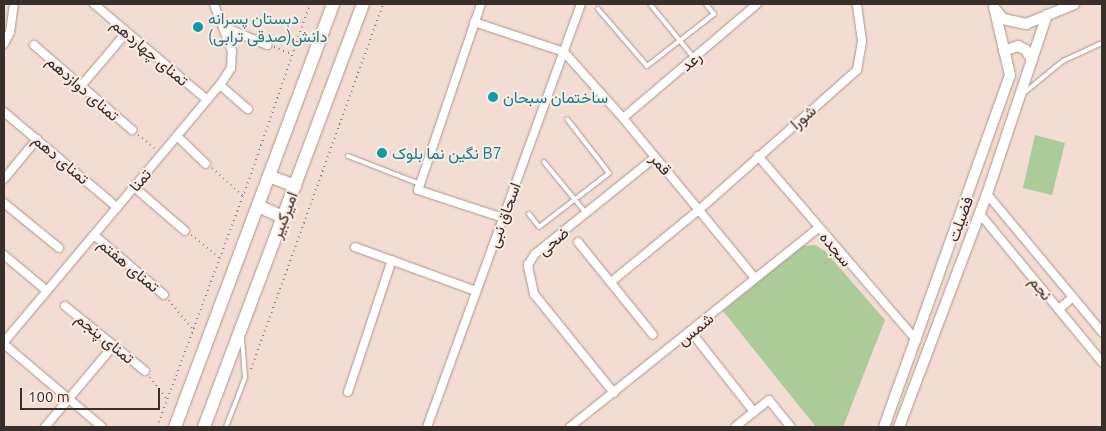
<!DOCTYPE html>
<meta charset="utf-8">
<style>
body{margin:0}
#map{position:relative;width:1106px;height:431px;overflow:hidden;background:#f3dcd2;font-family:Ubuntu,Vazirmatn,sans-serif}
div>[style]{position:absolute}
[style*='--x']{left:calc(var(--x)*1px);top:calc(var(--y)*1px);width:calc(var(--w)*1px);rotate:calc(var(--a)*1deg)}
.green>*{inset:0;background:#abcb99}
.path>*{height:2px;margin-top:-1px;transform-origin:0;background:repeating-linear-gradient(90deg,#8f7f78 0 1px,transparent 0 5px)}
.roads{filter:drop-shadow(0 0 1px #ab968c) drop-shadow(0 0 1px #ab968c)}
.service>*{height:4px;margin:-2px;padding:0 2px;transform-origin:2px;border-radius:2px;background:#fff}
.minor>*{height:8px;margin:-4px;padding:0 4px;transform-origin:4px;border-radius:4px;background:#fff}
.tertiary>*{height:10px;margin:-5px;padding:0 5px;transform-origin:5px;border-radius:5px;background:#fff}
.primary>*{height:12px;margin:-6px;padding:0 6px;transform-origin:6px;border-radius:6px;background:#fff}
.dots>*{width:14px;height:14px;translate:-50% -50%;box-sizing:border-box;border:2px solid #fdeae2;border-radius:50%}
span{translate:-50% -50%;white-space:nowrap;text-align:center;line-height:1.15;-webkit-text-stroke:4px #fdeae2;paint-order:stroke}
.culture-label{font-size:16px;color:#0d838f}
.left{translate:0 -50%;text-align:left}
.street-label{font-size:16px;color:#382f2b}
.frame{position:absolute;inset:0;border:5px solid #382f2b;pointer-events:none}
.scale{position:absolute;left:20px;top:388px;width:140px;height:22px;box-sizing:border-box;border:2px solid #382f2b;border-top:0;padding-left:6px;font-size:15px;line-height:18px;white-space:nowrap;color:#382f2b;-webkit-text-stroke:4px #fdeae2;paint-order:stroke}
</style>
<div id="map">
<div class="green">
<div style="clip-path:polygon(1035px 135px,1065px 143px,1052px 195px,1023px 188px)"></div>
<div style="clip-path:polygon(815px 245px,825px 251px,885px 320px,843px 427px,816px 427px,723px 311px,802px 246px)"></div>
</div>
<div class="path">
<div style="--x:274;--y:47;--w:18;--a:22"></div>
<div style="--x:138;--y:135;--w:22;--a:39"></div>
<div style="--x:212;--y:168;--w:42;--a:42.1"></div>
<div style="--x:191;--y:235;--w:36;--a:39"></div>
<div style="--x:169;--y:300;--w:38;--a:51"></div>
<div style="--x:251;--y:369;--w:388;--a:-70.1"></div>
<div style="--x:150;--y:377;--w:28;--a:52"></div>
<div style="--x:157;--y:427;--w:270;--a:-69.6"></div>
<div style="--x:251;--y:174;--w:180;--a:-70.9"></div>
</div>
<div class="roads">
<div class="service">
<div style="--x:650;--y:4;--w:70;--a:50.8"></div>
<div style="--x:598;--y:9;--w:75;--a:49.3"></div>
<div style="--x:647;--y:66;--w:85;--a:-37.8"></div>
<div style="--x:714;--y:14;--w:13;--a:-129"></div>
<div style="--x:1025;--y:92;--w:49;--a:-39.2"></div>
<div style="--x:1063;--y:61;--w:43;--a:-24.8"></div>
<div style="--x:348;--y:156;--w:77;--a:21.3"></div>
<div style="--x:544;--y:162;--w:66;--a:50.5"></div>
<div style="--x:529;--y:214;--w:16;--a:52"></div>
<div style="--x:539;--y:227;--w:88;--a:-37.6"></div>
<div style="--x:609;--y:173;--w:68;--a:-127.9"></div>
<div style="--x:226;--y:427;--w:53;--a:-68.8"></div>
<div style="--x:245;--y:378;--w:40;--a:-94.3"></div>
</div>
<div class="minor">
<div style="--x:94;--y:4;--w:148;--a:40.3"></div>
<div style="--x:481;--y:4;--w:196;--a:108.7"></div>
<div style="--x:418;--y:190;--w:89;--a:18.2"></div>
<div style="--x:474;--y:22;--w:95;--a:18.4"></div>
<div style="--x:564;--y:52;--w:89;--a:48.2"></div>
<div style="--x:623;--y:118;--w:207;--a:50.5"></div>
<div style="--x:224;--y:27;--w:47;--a:22.7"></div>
<div style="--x:4;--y:44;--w:13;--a:-63"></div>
<div style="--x:10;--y:32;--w:28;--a:-82"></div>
<div style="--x:34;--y:45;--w:130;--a:40.9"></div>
<div style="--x:220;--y:85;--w:37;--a:41"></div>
<div style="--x:81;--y:86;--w:70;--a:-49.7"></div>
<div style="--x:4;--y:112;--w:148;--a:40.1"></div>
<div style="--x:623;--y:118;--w:176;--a:-40.4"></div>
<div style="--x:177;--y:136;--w:40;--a:44"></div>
<div style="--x:758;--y:156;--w:243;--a:49.3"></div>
<div style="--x:4;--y:179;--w:52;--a:-50.5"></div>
<div style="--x:134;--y:187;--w:67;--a:40.8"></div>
<div style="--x:987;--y:194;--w:180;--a:50.2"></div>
<div style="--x:4;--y:203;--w:71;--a:39.3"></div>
<div style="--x:980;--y:214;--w:192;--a:50.5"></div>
<div style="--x:94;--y:235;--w:92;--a:40.6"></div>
<div style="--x:578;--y:242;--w:119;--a:51.1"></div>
<div style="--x:355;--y:247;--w:129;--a:20"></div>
<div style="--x:4;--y:255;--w:56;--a:39.9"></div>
<div style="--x:611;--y:282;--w:115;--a:-39.4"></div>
<div style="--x:700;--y:209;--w:210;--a:-41.5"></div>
<div style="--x:857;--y:70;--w:29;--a:-80"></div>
<div style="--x:862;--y:41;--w:37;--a:-98"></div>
<div style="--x:65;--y:306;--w:103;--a:39.1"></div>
<div style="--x:1059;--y:309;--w:18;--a:-41"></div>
<div style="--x:692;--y:333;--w:100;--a:51.9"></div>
<div style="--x:4;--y:342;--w:336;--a:-50"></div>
<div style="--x:220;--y:85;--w:20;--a:-57"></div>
<div style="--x:231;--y:68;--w:17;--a:-87"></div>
<div style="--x:232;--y:51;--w:50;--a:-111"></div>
<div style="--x:4;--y:344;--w:128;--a:40.3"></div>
<div style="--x:348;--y:392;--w:139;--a:-71.6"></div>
<div style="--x:614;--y:393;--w:127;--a:-128.9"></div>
<div style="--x:534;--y:294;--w:30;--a:-102"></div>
<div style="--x:528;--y:265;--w:13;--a:-58"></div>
<div style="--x:535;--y:254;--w:154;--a:-38.9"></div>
<div style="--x:45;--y:427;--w:107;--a:-49.9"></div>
<div style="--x:427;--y:427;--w:450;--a:-70"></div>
<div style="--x:570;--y:427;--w:318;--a:-38.7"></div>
<div style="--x:735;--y:427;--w:43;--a:-38.5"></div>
<div style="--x:769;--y:400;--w:35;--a:51"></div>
</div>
<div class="tertiary">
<div style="--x:995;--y:9;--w:13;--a:51"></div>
<div style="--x:1003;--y:19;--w:24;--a:12"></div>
<div style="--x:1026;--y:24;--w:52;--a:-22.6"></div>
<div style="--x:1004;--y:51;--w:15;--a:-20"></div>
<div style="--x:1018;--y:46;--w:9;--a:27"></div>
<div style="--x:1026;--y:50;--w:12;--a:59"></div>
<div style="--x:884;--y:427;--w:374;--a:-70.3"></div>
<div style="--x:1010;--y:75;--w:70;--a:-103.2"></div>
<div style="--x:899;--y:427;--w:249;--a:-69.3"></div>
<div style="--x:987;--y:194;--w:189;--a:-71.5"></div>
</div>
<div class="primary">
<div style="--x:269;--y:176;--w:28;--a:21"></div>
<div style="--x:258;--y:206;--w:27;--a:24"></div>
<div style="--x:175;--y:427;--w:452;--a:-69.5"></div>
<div style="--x:204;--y:427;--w:452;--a:-69.4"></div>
</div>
</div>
<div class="dots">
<div style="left:198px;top:27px;background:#0f9aa8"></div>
<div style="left:493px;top:97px;background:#0f9aa8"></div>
<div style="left:382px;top:153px;background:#0f9aa8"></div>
</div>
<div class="culture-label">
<span class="left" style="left:208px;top:27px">دبستان پسرانه<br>دانش(صدقی ترابی)</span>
<span class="left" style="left:503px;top:97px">ساختمان سبحان</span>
<span class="left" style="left:392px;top:153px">نگین نما بلوک B7</span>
</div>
<div class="street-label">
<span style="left:150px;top:52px;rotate:40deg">تمنای چهاردهم</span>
<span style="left:691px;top:61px;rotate:-41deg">رعد</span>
<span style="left:83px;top:88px;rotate:41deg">تمنای دوازدهم</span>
<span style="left:803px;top:117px;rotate:-41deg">شورا</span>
<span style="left:61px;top:159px;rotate:40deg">تمنای دهم</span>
<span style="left:661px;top:164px;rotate:50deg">قمر</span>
<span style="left:140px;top:180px;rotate:-50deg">تمنا</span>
<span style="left:284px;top:215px;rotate:-69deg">امیرکبیر</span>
<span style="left:504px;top:215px;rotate:-70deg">اسحاق نبی</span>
<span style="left:960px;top:219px;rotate:-70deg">فضیلت</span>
<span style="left:553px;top:241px;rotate:-40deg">ضحی</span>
<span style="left:836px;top:249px;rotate:50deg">سجده</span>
<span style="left:129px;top:265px;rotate:40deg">تمنای هفتم</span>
<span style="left:1041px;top:288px;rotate:51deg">نجم</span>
<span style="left:695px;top:329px;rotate:-39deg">شمس</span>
<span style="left:105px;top:338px;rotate:39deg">تمنای پنجم</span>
</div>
<div class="frame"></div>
<div class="scale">100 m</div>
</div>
